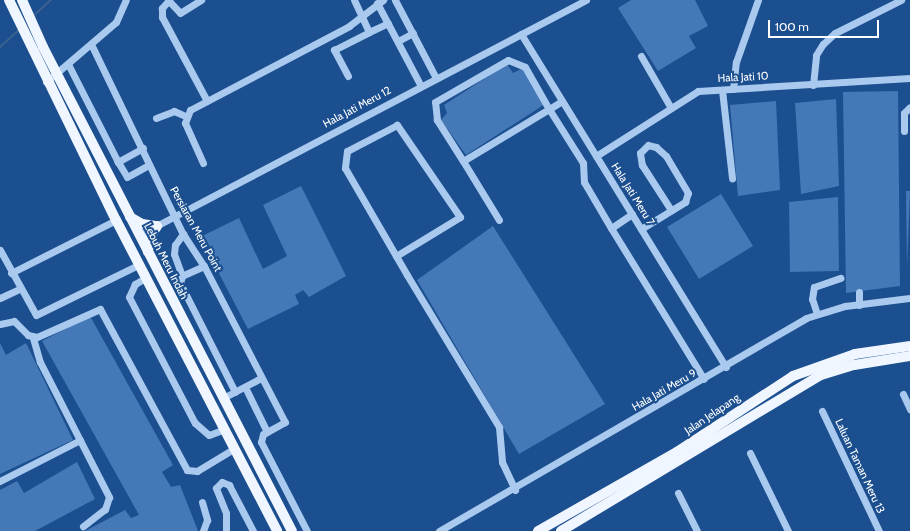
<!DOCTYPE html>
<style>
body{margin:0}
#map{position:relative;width:910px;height:531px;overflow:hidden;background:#1b4f8f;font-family:Cabin,sans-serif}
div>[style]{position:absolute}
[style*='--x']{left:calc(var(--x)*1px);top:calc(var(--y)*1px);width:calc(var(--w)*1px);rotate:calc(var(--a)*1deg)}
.stream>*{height:2px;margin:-1px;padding:0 1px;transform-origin:1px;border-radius:1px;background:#3c6290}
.building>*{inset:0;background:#4478b7}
.minor>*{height:7px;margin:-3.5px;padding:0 3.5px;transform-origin:3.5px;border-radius:3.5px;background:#a9c9ee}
.major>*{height:10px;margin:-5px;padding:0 5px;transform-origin:5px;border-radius:5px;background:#f0f6ff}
span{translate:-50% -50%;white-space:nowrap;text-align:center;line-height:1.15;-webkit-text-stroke:4px #1b4f8f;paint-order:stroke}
.street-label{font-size:11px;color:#fff}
.scale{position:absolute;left:768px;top:20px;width:111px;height:18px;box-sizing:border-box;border:2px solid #fff;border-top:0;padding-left:5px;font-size:12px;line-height:14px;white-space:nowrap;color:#fff;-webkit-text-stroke:3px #1b4f8f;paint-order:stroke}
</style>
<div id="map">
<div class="stream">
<div style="--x:33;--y:16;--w:24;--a:-42"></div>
<div style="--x:0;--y:47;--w:27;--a:-42"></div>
</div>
<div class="building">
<div style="clip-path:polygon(631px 0,695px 0,708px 26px,689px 36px,696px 48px,658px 71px,618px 8px)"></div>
<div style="clip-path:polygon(507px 64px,513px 73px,523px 68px,545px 104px,466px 155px,441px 120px,447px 113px,444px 105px)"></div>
<div style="clip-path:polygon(898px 91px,900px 286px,846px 293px,843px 92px)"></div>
<div style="clip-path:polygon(836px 99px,839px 186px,801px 194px,795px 103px)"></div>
<div style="clip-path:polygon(776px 101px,780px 190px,738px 196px,730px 105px)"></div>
<div style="clip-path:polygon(301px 186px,346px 276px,309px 297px,303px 290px,295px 295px,299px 304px,248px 329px,200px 237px,239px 218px,263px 269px,287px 256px,263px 205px)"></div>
<div style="clip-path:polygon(906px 191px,910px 191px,907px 268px)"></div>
<div style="clip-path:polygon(721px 194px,753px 246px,699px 279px,667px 227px)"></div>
<div style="clip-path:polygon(838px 197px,839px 271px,790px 272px,789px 202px)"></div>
<div style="clip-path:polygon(493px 226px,605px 404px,519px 454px,417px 280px)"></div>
<div style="clip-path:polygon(90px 316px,173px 465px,162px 472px,171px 487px,180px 485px,198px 531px,85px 531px,125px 510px,131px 518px,139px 515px,42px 341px)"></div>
<div style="clip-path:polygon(0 343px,6px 355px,26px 343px,73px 440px,0 474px)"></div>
<div style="clip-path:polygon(77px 462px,95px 499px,35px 531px,0 531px,0 490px,17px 481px,24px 493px)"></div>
</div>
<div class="minor">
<div style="--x:169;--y:0;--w:11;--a:131"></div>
<div style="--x:162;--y:8;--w:9;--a:90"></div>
<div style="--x:162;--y:17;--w:95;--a:61.8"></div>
<div style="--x:395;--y:0;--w:88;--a:62.3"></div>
<div style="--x:169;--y:1;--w:16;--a:47"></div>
<div style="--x:180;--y:13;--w:25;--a:-32"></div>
<div style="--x:377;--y:3;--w:94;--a:62.1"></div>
<div style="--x:369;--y:32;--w:21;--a:-25"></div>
<div style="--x:521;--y:34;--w:391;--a:58.4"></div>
<div style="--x:398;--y:41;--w:17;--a:-28"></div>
<div style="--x:91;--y:44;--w:211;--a:64.2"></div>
<div style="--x:183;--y:234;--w:38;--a:57"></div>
<div style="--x:204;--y:266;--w:176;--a:62.6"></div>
<div style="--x:285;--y:422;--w:25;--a:151"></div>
<div style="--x:263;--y:434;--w:8;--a:104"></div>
<div style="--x:261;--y:442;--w:100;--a:62.7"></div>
<div style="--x:641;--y:56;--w:60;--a:60"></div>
<div style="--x:508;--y:60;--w:18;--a:22"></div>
<div style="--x:525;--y:67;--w:48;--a:60.3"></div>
<div style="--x:549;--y:109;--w:100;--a:148.8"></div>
<div style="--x:463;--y:161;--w:49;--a:-122.4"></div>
<div style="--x:437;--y:120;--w:18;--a:-96"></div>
<div style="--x:435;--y:102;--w:84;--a:-29.9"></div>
<div style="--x:68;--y:64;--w:110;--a:63"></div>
<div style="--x:348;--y:76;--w:30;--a:-118"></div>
<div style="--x:334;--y:50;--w:39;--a:-27"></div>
<div style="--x:369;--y:32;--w:35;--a:-115"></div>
<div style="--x:46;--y:82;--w:92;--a:-40.6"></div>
<div style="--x:116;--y:22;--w:24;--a:-66"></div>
<div style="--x:813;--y:85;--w:30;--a:-84"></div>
<div style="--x:816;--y:55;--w:13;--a:-58"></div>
<div style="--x:823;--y:44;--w:16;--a:-43"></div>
<div style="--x:835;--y:33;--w:74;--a:-26.6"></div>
<div style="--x:733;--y:89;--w:27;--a:-84"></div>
<div style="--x:736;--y:62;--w:66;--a:-70.5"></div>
<div style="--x:722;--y:90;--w:89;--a:83.5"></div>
<div style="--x:562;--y:101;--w:15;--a:148"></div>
<div style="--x:549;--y:109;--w:64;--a:57.8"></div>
<div style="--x:583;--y:163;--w:19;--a:87"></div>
<div style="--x:584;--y:182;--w:53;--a:59.6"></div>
<div style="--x:156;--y:118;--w:19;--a:-21"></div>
<div style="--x:174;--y:111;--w:12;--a:24"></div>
<div style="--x:904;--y:131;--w:18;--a:-90"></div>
<div style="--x:904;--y:113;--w:8;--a:-45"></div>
<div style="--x:143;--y:148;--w:29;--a:151"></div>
<div style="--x:118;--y:162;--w:17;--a:59"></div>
<div style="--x:127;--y:177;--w:25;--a:-29"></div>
<div style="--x:596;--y:156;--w:121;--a:-32.5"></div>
<div style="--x:698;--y:91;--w:212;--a:-3.5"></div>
<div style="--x:463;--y:161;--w:69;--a:58.6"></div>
<div style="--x:203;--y:163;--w:44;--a:-114.2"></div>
<div style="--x:185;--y:123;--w:14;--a:-69"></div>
<div style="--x:190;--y:110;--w:180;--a:-27.8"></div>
<div style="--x:349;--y:26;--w:43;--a:-37.4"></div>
<div style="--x:632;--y:214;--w:25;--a:146"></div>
<div style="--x:611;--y:228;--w:177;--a:58.4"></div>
<div style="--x:641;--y:229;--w:52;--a:-31.5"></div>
<div style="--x:685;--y:202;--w:9;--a:-72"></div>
<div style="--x:688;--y:193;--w:43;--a:-120.7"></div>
<div style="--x:666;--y:156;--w:13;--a:-138"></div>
<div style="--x:656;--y:147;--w:8;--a:-166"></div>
<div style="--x:648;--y:145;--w:11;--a:135"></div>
<div style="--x:640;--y:153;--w:12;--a:81"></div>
<div style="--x:642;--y:165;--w:54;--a:57.2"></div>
<div style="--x:139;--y:235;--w:505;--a:-27.73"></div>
<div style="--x:0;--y:250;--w:74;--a:61"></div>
<div style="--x:36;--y:315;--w:114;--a:-26.1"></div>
<div style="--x:396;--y:256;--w:75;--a:-31.4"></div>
<div style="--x:460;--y:217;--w:112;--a:-124.4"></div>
<div style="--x:397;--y:125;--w:56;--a:152.5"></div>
<div style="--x:347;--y:151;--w:17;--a:97"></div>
<div style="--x:345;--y:168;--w:124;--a:59.9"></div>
<div style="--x:407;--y:275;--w:178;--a:58.8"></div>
<div style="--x:499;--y:427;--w:35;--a:85"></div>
<div style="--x:502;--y:462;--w:31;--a:65"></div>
<div style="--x:204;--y:266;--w:24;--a:156"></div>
<div style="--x:182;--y:276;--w:7;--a:106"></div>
<div style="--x:180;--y:283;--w:122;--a:63.2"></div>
<div style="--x:11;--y:273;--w:118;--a:-26.8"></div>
<div style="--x:182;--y:276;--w:23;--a:-110"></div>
<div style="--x:174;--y:254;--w:9;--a:-84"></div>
<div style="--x:175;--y:245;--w:14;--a:-54"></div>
<div style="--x:145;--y:278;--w:12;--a:149"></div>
<div style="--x:135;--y:284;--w:14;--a:115"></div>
<div style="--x:129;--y:297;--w:142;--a:62.4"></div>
<div style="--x:195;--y:423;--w:18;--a:41"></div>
<div style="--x:209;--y:435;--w:17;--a:-21"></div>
<div style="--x:859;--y:292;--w:13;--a:90"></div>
<div style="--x:0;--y:298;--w:21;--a:-25"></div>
<div style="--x:817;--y:314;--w:16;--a:-108"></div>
<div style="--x:812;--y:299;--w:12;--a:-81"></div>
<div style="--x:814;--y:287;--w:28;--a:-19"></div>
<div style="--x:0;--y:324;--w:14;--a:-12"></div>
<div style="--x:14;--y:321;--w:20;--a:45"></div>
<div style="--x:28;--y:335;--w:9;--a:13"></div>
<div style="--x:37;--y:337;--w:69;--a:-24"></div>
<div style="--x:100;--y:309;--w:183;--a:61.6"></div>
<div style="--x:187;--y:470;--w:10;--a:6"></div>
<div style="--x:197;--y:471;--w:44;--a:-31.2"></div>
<div style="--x:33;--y:338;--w:25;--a:74"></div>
<div style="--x:40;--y:362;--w:152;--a:62.9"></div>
<div style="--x:109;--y:497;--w:13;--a:108"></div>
<div style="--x:105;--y:509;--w:28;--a:142"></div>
<div style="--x:245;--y:387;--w:50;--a:63.9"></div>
<div style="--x:903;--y:394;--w:17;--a:65"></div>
<div style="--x:223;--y:398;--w:43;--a:-27.8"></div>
<div style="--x:822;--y:411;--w:133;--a:64.6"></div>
<div style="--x:750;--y:453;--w:87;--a:64"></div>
<div style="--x:0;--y:481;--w:90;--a:-27.1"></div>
<div style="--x:678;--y:493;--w:42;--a:63.4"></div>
<div style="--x:202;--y:502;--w:19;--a:74"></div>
<div style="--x:207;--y:520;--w:12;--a:110"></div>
<div style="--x:226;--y:531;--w:18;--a:-90"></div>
<div style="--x:226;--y:513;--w:27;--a:-112"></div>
<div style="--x:216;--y:488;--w:8;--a:-45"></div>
<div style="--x:222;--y:482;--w:8;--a:23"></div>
<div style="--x:229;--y:485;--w:52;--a:62.4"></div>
<div style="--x:439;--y:531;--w:424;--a:-30.1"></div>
<div style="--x:806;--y:318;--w:41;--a:-17.1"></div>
<div style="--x:845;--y:306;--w:65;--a:-7"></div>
</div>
<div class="major">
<div style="--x:9;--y:0;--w:245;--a:64.1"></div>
<div style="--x:116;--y:220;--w:350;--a:62.6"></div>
<div style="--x:22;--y:0;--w:51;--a:65.9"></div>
<div style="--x:43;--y:47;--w:544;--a:62.78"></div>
<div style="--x:130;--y:217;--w:14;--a:30"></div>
<div style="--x:142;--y:224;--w:15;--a:8"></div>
<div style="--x:157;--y:226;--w:13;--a:122"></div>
<div style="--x:150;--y:237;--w:15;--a:98"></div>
<div style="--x:538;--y:531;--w:160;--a:-29.6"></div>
<div style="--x:677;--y:452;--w:139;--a:-33.2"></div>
<div style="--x:793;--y:376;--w:66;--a:-19.5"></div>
<div style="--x:855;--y:354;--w:56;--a:-8.3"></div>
<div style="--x:561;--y:531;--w:303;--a:-31"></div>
<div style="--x:821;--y:375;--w:34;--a:-17"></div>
<div style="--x:854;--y:365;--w:57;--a:-9.1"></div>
</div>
<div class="street-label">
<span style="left:743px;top:77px;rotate:-3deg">Hala Jati 10</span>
<span style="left:357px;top:107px;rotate:-28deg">Hala Jati Meru 12</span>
<span style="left:633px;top:194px;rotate:58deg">Hala Jati Meru 7</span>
<span style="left:196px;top:229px;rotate:61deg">Persiaran Meru Point</span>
<span style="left:166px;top:261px;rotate:63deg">Lebuh Meru Indah</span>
<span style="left:664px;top:390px;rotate:-30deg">Hala Jati Meru 9</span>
<span style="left:712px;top:414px;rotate:-34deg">Jalan Jelapang</span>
<span style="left:860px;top:466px;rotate:65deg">Laluan Taman Meru 13</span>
</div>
<div class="scale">100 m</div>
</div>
